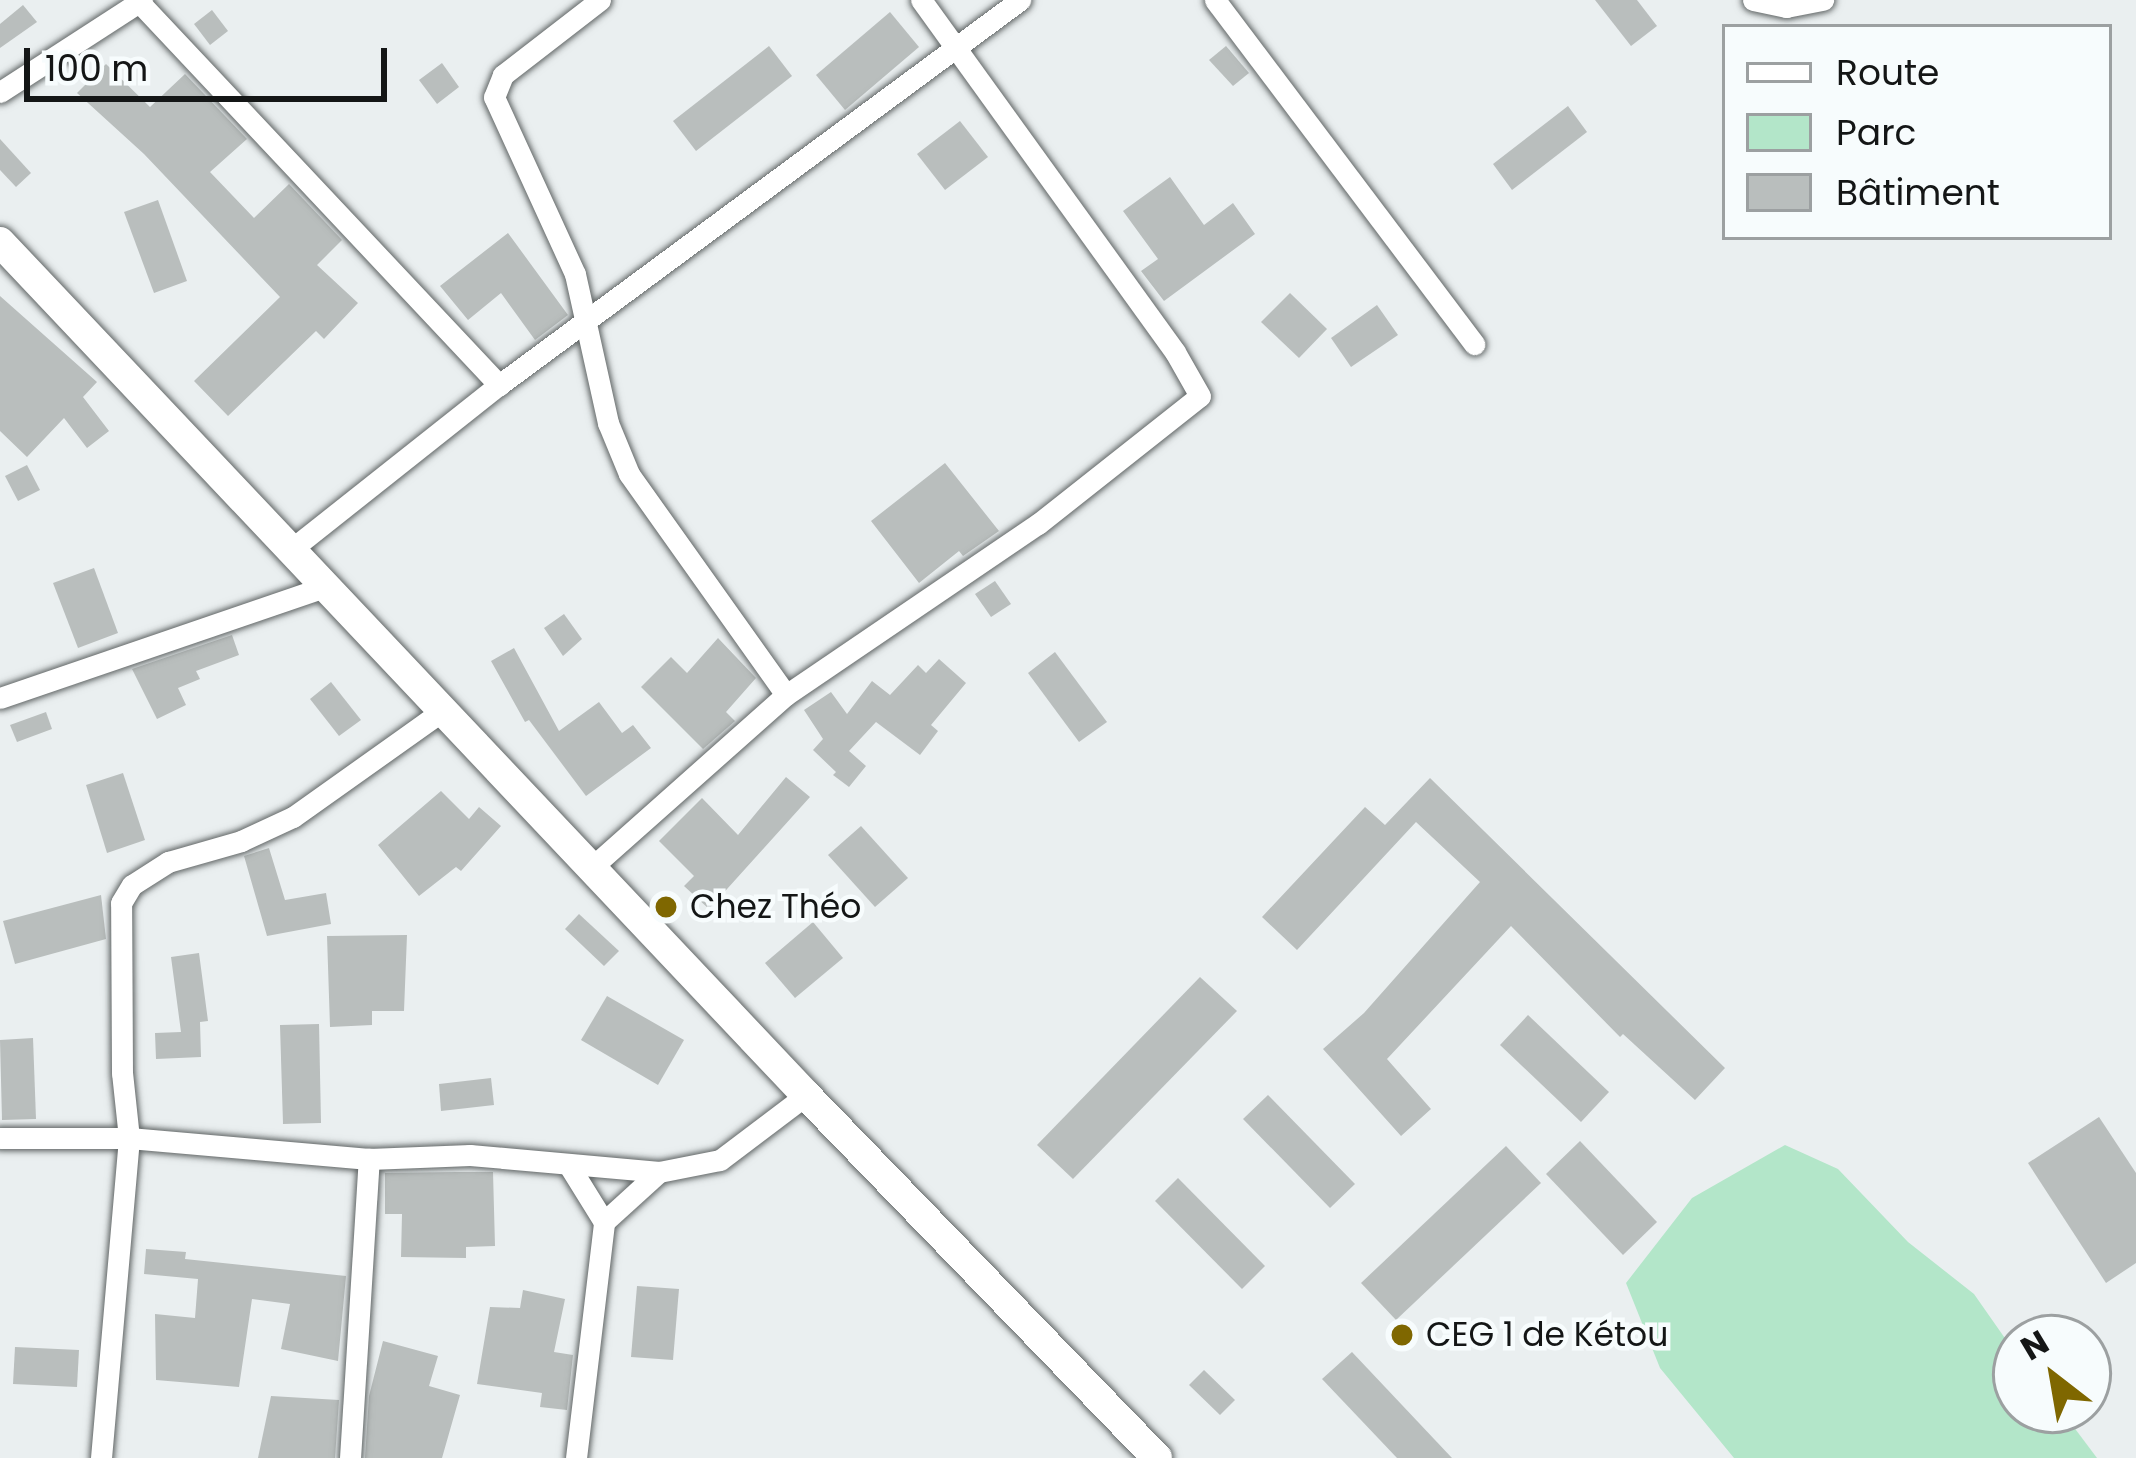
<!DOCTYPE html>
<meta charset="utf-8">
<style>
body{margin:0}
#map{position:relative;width:2136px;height:1458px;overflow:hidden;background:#eaeff0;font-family:Poppins,sans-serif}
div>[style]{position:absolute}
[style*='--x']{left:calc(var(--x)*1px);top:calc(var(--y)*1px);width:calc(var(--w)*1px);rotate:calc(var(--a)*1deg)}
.green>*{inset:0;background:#b3e6c9}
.building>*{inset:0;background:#b9bebd}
.roads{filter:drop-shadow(0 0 3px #616666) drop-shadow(0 0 3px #616666)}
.minor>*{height:21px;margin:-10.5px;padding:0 10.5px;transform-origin:10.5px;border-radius:10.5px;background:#fff}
.primary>*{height:30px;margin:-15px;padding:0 15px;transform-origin:15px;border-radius:15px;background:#fff}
.dots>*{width:33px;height:33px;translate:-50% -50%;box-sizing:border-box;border:6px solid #f7fcfd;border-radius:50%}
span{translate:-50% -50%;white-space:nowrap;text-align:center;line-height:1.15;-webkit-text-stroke:9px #f7fcfd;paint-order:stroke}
.poi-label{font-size:33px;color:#141616}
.left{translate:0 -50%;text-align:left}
.legend{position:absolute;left:1722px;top:24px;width:390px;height:216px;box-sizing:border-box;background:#f7fcfd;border:3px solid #9ca0a1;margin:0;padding:15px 21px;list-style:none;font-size:36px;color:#141616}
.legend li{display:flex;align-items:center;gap:24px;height:60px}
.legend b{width:60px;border:3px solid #9ca0a1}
.north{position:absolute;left:1992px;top:1314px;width:120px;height:120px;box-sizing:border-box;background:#f7fcfd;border:3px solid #9ca0a1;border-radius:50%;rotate:329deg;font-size:33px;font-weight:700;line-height:48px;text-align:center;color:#141616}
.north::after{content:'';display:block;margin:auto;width:42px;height:54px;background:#7f6700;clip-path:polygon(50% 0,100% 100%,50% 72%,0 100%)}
.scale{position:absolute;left:24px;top:48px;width:363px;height:54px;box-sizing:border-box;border:6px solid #141616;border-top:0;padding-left:15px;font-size:36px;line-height:42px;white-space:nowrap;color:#141616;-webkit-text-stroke:9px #f7fcfd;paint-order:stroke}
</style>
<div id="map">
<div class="green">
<div style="clip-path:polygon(1785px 1145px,1838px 1169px,1908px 1242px,1974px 1294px,2016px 1354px,2016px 1410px,2061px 1410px,2097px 1458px,1734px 1458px,1660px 1368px,1626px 1283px,1692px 1198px)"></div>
</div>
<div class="building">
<div style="clip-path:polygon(1595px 0,1637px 0,1657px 26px,1631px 46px)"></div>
<div style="clip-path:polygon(23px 5px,37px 22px,0 48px,0 24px)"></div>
<div style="clip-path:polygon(212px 10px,228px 31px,210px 45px,194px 24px)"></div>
<div style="clip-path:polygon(890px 12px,919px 47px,845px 110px,816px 75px)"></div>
<div style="clip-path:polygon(769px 46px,792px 76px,696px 151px,673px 121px)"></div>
<div style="clip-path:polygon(1226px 46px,1249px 73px,1233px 86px,1209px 60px)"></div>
<div style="clip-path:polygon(442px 63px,459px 87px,437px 104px,419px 80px)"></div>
<div style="clip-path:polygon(106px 64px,150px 107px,185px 74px,247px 139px,210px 172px,254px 218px,289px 184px,342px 240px,317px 265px,358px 303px,324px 339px,316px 331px,228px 416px,194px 381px,280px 297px,144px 154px,77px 93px)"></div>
<div style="clip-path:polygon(1568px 106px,1587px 132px,1512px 190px,1493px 164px)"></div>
<div style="clip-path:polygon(960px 121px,988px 157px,945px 190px,917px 154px)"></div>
<div style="clip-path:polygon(0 139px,31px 173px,16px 187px,0 170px)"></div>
<div style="clip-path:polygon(1170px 177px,1204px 225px,1233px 203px,1255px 234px,1164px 301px,1141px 271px,1158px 259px,1123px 211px)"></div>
<div style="clip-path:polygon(158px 200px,187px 281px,154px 293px,124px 212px)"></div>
<div style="clip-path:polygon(508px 233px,568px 315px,535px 340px,501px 293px,468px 320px,440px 286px)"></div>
<div style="clip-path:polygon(1290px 293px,1327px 329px,1299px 358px,1261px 322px)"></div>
<div style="clip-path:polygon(0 296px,97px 382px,83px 397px,109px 431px,87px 448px,64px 418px,27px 457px,0 431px)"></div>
<div style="clip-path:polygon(1377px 305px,1398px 335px,1351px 367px,1331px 338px)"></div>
<div style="clip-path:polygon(945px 463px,999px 531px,963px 556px,959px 551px,919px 583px,871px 521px)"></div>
<div style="clip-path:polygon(27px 465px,40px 490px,18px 501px,5px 476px)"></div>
<div style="clip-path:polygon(94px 568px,118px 633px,78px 648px,53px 583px)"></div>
<div style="clip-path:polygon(995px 581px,1011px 604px,991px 617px,975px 594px)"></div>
<div style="clip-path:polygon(564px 614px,582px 639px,563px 656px,544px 628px)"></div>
<div style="clip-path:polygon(232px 635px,239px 655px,196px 671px,200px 679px,178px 688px,186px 705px,157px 719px,132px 669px)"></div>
<div style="clip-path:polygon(718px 638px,756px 678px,726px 712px,735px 721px,703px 749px,641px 687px,671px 657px,687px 673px)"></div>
<div style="clip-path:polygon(514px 648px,559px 731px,599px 702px,622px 733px,633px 725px,651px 748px,586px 796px,529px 720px,525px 722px,491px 661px)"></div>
<div style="clip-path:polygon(1055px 652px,1107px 722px,1079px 742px,1028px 673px)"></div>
<div style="clip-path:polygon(939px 659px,966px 683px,931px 725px,938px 731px,920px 755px,876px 722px,849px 751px,866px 766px,849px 787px,833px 775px,836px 772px,813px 750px,823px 739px,804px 710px,831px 692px,847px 714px,872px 681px,890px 695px,918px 665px,926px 673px)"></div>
<div style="clip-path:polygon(331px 682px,361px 720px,339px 736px,310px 699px)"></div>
<div style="clip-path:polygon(46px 712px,52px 729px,17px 742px,10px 725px)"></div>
<div style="clip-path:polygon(123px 773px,145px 840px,107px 853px,86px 785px)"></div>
<div style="clip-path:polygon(786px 777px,810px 797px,709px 909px,684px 886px,694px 876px,659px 841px,702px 798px,738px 835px)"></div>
<div style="clip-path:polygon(1430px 778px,1725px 1068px,1695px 1100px,1623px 1034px,1620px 1037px,1511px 926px,1387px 1059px,1431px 1109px,1401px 1136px,1323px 1049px,1364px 1013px,1480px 882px,1416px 822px,1297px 950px,1262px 917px,1365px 807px,1385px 825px)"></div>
<div style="clip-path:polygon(441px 791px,469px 819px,479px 807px,501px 826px,461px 871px,456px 867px,419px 896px,378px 845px)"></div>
<div style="clip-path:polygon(861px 826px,908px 878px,875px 907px,828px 855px)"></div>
<div style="clip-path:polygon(269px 848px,285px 900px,326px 893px,331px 924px,267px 936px,244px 856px)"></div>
<div style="clip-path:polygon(101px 895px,106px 939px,15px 964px,3px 921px)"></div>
<div style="clip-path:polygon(579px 914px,619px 951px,604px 966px,565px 929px)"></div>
<div style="clip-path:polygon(813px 922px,843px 958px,795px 998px,765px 963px)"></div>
<div style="clip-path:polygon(407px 935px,404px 1011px,372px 1011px,372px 1025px,330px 1027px,327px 936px)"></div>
<div style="clip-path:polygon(199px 953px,208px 1021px,200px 1022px,201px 1057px,156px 1059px,155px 1033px,181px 1032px,171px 957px)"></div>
<div style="clip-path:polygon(1200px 977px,1237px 1011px,1073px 1179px,1037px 1145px)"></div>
<div style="clip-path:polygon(607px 996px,684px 1040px,658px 1085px,581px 1040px)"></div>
<div style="clip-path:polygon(1528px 1015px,1609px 1092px,1581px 1122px,1500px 1045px)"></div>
<div style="clip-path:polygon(319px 1024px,321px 1123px,283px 1124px,280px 1025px)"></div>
<div style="clip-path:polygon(33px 1038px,36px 1119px,2px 1120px,0 1040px)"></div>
<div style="clip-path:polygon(491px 1078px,494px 1105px,441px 1111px,439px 1084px)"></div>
<div style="clip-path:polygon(1268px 1095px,1355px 1184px,1330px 1208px,1243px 1119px)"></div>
<div style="clip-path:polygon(2099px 1117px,2136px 1173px,2136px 1263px,2106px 1283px,2028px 1163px)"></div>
<div style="clip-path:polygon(1580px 1141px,1657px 1222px,1623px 1255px,1546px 1174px)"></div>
<div style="clip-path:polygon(1506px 1146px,1541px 1183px,1396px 1320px,1361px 1283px)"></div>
<div style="clip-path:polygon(456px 1172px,493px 1172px,495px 1246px,466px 1247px,466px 1258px,401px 1257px,402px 1214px,385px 1214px,385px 1173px)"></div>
<div style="clip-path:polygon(1178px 1178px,1265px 1266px,1242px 1289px,1155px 1201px)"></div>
<div style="clip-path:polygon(146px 1249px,186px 1252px,185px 1259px,346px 1276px,338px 1361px,281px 1349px,290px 1304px,252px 1299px,239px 1387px,156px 1380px,155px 1314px,195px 1318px,198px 1279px,144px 1274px)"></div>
<div style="clip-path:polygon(637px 1286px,679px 1289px,673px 1360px,631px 1357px)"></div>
<div style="clip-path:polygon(523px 1290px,565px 1299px,554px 1352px,573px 1355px,567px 1410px,540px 1407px,542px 1393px,477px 1384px,490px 1307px,520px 1308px)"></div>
<div style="clip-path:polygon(383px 1341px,438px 1356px,429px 1386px,460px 1395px,442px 1458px,365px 1458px,369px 1396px)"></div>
<div style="clip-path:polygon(15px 1347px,79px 1350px,77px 1387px,13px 1384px)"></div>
<div style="clip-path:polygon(1352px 1352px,1452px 1458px,1397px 1458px,1322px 1379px)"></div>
<div style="clip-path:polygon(1204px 1370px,1235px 1400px,1220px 1415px,1189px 1385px)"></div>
<div style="clip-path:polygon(271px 1396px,339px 1400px,335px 1458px,258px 1458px)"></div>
</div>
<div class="roads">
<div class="minor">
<div style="--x:600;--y:0;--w:123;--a:142.3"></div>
<div style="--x:503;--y:75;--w:24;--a:112"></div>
<div style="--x:494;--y:97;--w:195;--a:65.4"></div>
<div style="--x:575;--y:274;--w:153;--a:77.5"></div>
<div style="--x:608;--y:423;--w:55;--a:67.6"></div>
<div style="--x:629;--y:474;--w:271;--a:54.6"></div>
<div style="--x:1215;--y:0;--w:431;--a:53"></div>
<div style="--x:1753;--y:0;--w:34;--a:12"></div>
<div style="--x:1786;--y:7;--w:38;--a:-11"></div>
<div style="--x:139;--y:2;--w:526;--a:46.77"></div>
<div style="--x:0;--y:92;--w:169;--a:-32.9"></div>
<div style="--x:293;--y:548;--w:263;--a:-38.4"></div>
<div style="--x:499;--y:385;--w:648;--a:-36.46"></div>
<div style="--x:0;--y:698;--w:347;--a:-18.9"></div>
<div style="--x:591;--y:868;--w:261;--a:-41.6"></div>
<div style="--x:786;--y:695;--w:305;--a:-34.2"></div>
<div style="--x:1038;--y:524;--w:206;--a:-38.3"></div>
<div style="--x:1200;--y:396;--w:51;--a:-119.6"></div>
<div style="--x:1175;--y:352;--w:434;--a:-125.8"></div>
<div style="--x:0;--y:1138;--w:129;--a:0"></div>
<div style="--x:129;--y:1138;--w:241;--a:5"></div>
<div style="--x:369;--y:1159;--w:101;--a:-2.3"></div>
<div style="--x:470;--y:1155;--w:190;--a:5.1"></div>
<div style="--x:659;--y:1172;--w:62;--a:-11.1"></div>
<div style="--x:720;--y:1160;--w:108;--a:-37.1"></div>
<div style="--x:568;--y:1164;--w:68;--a:58.2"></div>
<div style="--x:101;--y:1458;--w:321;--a:-85"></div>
<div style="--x:129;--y:1138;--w:65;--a:-96.1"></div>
<div style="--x:122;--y:1073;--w:170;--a:-90.3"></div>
<div style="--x:121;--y:903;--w:21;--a:-59"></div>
<div style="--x:132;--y:885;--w:43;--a:-32.6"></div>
<div style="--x:168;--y:862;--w:76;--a:-16"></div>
<div style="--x:241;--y:841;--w:57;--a:-24.8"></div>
<div style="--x:293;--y:817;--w:181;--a:-35.4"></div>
<div style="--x:350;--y:1458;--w:300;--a:-86.4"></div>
<div style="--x:576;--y:1458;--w:238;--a:-83.2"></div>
<div style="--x:604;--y:1222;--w:74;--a:-42.3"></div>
</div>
<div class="primary">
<div style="--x:0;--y:242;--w:1174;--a:46.62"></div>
<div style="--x:806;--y:1095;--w:505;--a:45.96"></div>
</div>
</div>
<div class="dots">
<div style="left:666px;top:907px;background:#7f6700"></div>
<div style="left:1402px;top:1335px;background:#7f6700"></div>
</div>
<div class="poi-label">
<span class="left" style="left:690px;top:907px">Chez Théo</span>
<span class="left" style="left:1426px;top:1335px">CEG 1 de Kétou</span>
</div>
<ul class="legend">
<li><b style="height:15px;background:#fff"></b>Route</li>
<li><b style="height:33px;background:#b3e6c9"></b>Parc</li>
<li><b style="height:33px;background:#b9bebd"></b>Bâtiment</li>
</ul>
<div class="north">N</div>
<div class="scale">100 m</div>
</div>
